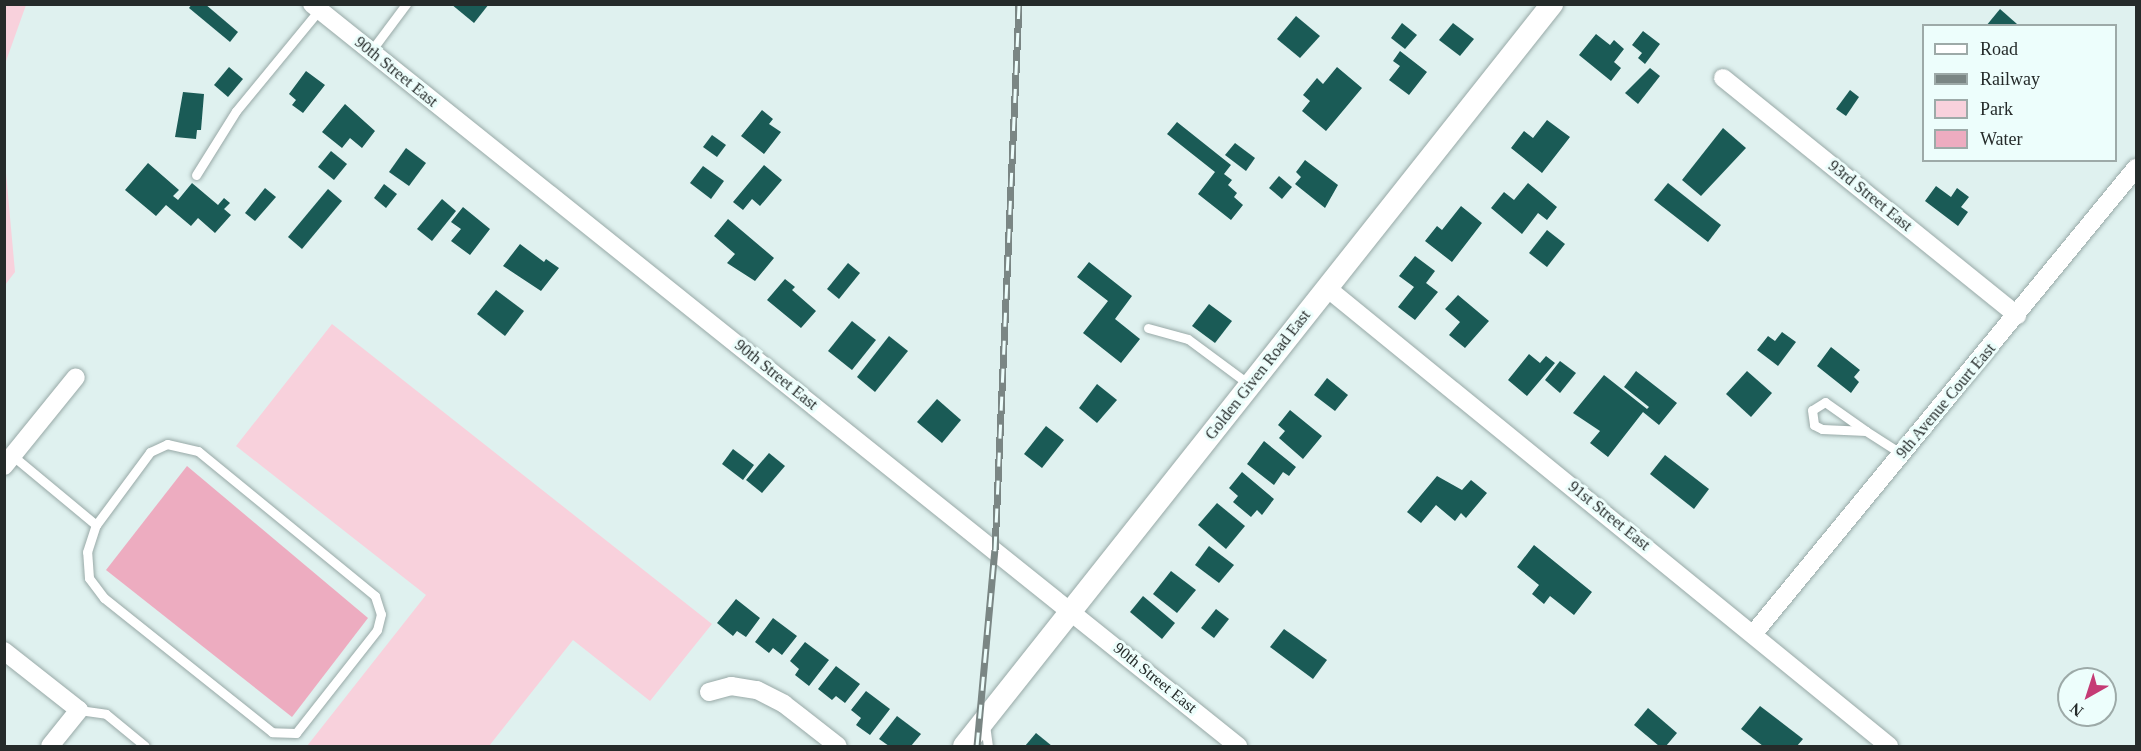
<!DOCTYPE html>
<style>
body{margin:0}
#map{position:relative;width:2141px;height:751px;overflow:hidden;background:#dff1ef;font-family:"Times New Roman",serif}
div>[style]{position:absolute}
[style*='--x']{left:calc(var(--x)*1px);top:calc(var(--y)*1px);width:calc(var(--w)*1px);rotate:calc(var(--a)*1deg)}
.green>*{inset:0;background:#f8d1dc}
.water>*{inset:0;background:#edacc0}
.building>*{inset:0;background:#1a5b56}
.roads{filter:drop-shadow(0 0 2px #98a9a7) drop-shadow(0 0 2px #98a9a7)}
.service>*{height:9px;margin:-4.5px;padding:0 4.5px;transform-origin:4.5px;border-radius:4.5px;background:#fff}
.minor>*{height:18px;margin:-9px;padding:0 9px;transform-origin:9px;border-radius:9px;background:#fff}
.tertiary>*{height:22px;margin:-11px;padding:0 11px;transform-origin:11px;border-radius:11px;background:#fff}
.rail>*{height:7px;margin-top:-3.5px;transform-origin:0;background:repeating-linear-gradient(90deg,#edfefc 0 14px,#7a8684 0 28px);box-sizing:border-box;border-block:2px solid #7a8684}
span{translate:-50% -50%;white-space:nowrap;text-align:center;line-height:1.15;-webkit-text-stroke:6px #edfefc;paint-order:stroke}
.street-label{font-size:16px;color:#252b2a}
.frame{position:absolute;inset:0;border:6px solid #252b2a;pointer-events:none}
.legend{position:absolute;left:1922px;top:24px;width:195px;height:138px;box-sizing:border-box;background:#edfefc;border:2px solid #9daaa8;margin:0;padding:8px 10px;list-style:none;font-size:18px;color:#252b2a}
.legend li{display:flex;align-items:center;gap:12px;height:30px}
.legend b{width:30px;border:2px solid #9daaa8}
.north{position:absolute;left:2057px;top:667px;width:60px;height:60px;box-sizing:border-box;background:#edfefc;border:2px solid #9daaa8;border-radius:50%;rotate:219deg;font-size:16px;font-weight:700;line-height:24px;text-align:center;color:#252b2a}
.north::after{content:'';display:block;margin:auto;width:21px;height:27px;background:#c53b75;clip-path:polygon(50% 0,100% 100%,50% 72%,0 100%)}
</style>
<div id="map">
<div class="green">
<div style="clip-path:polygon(5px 5px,26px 5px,5px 64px)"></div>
<div style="clip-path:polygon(5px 162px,15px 272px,5px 285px,4px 285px)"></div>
<div style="clip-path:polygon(332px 324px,712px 624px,650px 701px,573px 640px,489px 746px,307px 746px,426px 595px,236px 446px)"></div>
</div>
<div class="water">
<div style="clip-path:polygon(187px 466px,368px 618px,292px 717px,106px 570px)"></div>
</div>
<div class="building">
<div style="clip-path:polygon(192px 4px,205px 4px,238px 32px,230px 42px,189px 8px)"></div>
<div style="clip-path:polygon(451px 4px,489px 4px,474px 23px)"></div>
<div style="clip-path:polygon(2000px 9px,2017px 24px,2016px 26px,1986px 26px)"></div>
<div style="clip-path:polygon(1296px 16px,1320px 36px,1300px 58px,1277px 39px)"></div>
<div style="clip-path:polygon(1402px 23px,1417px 35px,1405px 49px,1391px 38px)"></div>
<div style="clip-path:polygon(1453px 23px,1474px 39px,1460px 56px,1439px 40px)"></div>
<div style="clip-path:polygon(1643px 31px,1660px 44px,1645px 64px,1638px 58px,1642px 53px,1632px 45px)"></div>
<div style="clip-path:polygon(1596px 34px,1610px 45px,1614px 40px,1624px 49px,1614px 62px,1621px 68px,1611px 81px,1579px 55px)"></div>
<div style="clip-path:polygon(1400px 51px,1427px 72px,1409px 95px,1389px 80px,1400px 66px,1393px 61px)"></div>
<div style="clip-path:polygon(229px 67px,243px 79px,228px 97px,214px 85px)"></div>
<div style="clip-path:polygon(1337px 67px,1362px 88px,1326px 131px,1302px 111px,1310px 101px,1303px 95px,1317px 78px,1323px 84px)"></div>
<div style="clip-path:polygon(1650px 68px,1660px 76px,1638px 104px,1625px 93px)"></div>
<div style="clip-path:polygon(306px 71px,325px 85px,303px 113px,292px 105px,296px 100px,289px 94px)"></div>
<div style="clip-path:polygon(1850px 90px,1859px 97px,1846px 116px,1836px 109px)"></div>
<div style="clip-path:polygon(183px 92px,204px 94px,201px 130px,197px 130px,196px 139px,175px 137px)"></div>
<div style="clip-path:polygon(345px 104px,375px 131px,362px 148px,350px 138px,342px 148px,322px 132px)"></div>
<div style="clip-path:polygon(762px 110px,773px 119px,769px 124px,781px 132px,764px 154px,741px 136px)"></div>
<div style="clip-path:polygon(1547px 120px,1570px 137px,1542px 173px,1511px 148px,1524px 131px,1533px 138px)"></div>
<div style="clip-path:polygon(1177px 122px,1231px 165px,1224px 174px,1232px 180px,1228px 185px,1237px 193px,1234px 197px,1243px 205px,1231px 220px,1198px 194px,1215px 172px,1167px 134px)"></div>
<div style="clip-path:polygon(1723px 128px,1746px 148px,1701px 196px,1682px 180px)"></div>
<div style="clip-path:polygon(712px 135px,726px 145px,717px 157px,703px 147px)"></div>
<div style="clip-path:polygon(1235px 143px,1255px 158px,1246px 171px,1225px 155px)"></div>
<div style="clip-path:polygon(406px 148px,426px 163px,409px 186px,389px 172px)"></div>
<div style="clip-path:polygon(331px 151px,347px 164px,334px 180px,318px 167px)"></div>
<div style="clip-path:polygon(1305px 160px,1338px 185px,1325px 208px,1295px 184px,1301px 177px,1296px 172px)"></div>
<div style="clip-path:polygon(148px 163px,179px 190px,173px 196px,178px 200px,192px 183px,218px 205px,224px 198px,230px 203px,224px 209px,231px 215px,215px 233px,198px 218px,191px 226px,166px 205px,156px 216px,125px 190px)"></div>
<div style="clip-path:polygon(764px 165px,782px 180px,760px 206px,752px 199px,743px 210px,733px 202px)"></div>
<div style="clip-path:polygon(703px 166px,724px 181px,711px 199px,690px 183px)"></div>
<div style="clip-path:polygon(1279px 176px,1292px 187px,1282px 199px,1269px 188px)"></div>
<div style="clip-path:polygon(1528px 183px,1557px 207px,1547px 220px,1538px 213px,1522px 234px,1491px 208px,1504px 192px,1514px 200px)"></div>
<div style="clip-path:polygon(1668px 183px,1721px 225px,1708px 242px,1654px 200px)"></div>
<div style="clip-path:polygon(384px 184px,397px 194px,386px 208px,374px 198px)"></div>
<div style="clip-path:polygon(1936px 186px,1951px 197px,1957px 188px,1969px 197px,1961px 207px,1968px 212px,1958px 226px,1925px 201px)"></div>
<div style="clip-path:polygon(265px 188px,276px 197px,255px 221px,245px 213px)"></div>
<div style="clip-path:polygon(328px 189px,342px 201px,302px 249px,288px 237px)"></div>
<div style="clip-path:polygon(442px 199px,456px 211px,432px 241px,417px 229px)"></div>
<div style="clip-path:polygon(1461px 206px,1482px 223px,1452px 262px,1425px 241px,1437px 226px,1442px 230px)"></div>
<div style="clip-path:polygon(463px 207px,490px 229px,470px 255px,451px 241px,461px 229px,451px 222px)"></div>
<div style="clip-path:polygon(728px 219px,774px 258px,755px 281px,727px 263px,735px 254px,714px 236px)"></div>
<div style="clip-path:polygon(1547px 230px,1565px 244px,1547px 267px,1529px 253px)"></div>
<div style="clip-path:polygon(520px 244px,544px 262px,546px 259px,559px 268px,541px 291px,503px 266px)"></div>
<div style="clip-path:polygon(1415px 256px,1435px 271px,1426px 283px,1438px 292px,1415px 320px,1398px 307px,1414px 287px,1399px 276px)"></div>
<div style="clip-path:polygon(1089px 262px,1132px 296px,1115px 319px,1140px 339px,1121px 363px,1083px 333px,1108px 301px,1077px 277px)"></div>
<div style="clip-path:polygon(848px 263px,860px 273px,839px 299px,827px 289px)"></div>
<div style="clip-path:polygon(785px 279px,795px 287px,792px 290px,816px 311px,801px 328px,767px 300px)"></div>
<div style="clip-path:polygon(496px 290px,524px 311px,505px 336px,477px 314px)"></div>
<div style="clip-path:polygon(1458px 295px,1489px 321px,1465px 348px,1449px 335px,1460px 322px,1445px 309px)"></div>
<div style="clip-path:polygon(1209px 304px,1232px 321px,1215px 343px,1192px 326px)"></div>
<div style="clip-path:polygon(852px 321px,876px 340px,852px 370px,828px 351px)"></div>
<div style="clip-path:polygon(1782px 332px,1796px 342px,1778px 366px,1757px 350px,1768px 336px,1775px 341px)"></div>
<div style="clip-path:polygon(889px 336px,908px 351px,875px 392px,857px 377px)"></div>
<div style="clip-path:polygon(1831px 347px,1860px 370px,1854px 377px,1859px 382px,1851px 393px,1817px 366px)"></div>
<div style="clip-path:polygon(1529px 354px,1540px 363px,1546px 356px,1555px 363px,1527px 396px,1508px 380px)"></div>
<div style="clip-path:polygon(1560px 361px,1576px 373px,1560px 393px,1545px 380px)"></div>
<div style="clip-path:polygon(1636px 371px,1677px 403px,1659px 425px,1643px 412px,1608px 457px,1590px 443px,1600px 431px,1573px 413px,1604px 375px,1647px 409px,1649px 407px,1624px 387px)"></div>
<div style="clip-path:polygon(1747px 371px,1772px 393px,1751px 417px,1726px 394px)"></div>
<div style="clip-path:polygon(1327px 378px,1348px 395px,1335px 411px,1314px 395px)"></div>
<div style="clip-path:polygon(1097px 384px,1117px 400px,1097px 423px,1079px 408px)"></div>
<div style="clip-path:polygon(937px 399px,961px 420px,942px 443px,917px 422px)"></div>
<div style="clip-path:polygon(1290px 410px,1322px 436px,1303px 459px,1279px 438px,1285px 431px,1278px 425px)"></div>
<div style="clip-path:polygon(1046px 426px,1064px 440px,1042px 468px,1024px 454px)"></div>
<div style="clip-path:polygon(1264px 441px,1296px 467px,1289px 476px,1283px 472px,1274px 485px,1247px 464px)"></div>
<div style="clip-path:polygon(733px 449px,754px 465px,743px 480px,722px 464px)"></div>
<div style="clip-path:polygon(769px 453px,785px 466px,762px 493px,746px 480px)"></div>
<div style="clip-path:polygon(1665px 455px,1709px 489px,1694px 509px,1650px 474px)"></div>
<div style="clip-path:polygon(1242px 472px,1274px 499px,1262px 515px,1257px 510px,1251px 517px,1233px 502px,1238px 496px,1229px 488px)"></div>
<div style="clip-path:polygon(1437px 476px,1462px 490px,1471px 480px,1487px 493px,1466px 518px,1461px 513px,1455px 521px,1436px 505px,1421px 523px,1407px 512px)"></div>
<div style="clip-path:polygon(1217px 503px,1245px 526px,1226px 549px,1198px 525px)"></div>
<div style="clip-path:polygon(1534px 545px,1592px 592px,1574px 615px,1550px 596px,1544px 604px,1532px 594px,1539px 585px,1517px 567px)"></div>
<div style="clip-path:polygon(1209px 546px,1234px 565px,1219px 583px,1195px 565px)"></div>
<div style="clip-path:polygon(1171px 571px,1196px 590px,1177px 613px,1153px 594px)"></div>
<div style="clip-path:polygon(1143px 596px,1175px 623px,1162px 639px,1130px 612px)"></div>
<div style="clip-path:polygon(736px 599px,760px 618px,746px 637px,737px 631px,733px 636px,717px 623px)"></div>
<div style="clip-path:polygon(1216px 609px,1229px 619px,1214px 638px,1201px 628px)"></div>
<div style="clip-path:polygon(773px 618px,797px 636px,782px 655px,773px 648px,769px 653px,755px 642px)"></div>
<div style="clip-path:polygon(1284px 629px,1327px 660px,1313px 679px,1270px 647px)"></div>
<div style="clip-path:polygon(805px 642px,829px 660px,809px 686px,795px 675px,799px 669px,790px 661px)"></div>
<div style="clip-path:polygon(836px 666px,860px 684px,845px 703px,836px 696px,832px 700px,818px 689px)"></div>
<div style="clip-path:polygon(866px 691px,890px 709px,870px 735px,856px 725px,861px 718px,851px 710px)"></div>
<div style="clip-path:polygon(1760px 706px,1803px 739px,1797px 746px,1763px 746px,1741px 729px)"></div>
<div style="clip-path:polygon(1648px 708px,1677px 733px,1666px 746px,1659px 746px,1634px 725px)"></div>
<div style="clip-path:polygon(897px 716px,921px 734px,911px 746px,889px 746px,879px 739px)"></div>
<div style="clip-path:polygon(1036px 733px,1052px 746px,1025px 746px)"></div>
</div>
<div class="roads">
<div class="service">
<div style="--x:371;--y:51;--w:59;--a:-53.3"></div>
<div style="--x:196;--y:175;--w:75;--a:-58"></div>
<div style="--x:236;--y:111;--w:131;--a:-50.6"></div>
<div style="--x:1148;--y:328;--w:41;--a:15.4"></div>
<div style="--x:1188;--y:339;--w:77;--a:36.6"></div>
<div style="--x:1866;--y:431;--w:50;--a:-144.7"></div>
<div style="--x:1825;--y:402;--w:15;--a:148"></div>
<div style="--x:1812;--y:410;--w:15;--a:82"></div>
<div style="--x:1814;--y:425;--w:9;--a:27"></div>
<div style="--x:1822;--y:429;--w:44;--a:2.6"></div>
<div style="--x:1866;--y:431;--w:43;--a:32.6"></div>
<div style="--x:167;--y:444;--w:32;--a:13"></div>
<div style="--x:198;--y:451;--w:229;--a:39.3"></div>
<div style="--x:375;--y:596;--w:19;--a:72"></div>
<div style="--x:381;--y:614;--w:16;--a:104"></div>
<div style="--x:377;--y:630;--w:131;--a:128.2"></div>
<div style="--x:296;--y:733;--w:24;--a:-178"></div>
<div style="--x:272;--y:732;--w:215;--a:-141.4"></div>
<div style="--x:104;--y:598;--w:25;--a:-127"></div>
<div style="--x:89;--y:578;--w:26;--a:-94"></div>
<div style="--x:87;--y:552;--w:28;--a:-72"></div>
<div style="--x:96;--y:525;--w:91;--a:-53.5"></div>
<div style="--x:150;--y:452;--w:19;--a:-25"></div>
<div style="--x:13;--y:456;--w:108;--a:39.7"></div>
<div style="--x:79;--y:710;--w:27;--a:8"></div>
<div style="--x:106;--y:714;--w:50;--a:39.4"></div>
<div style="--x:985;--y:725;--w:21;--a:82"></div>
</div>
<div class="minor">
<div style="--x:312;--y:4;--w:1187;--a:38.71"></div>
<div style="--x:1723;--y:78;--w:378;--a:38.9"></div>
<div style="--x:1327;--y:288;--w:725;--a:39.18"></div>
<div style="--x:4;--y:466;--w:114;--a:-51"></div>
<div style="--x:1754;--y:633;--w:602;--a:-50.6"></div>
<div style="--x:4;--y:651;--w:95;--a:38.2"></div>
<div style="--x:79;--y:710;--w:46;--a:128.9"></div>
<div style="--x:709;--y:692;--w:23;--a:-15"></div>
<div style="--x:731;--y:686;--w:26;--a:9"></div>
<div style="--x:757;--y:690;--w:30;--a:27"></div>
<div style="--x:784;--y:704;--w:68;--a:37.9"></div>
</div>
<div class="tertiary">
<div style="--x:964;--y:746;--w:947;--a:-51.6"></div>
</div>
</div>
<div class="rail">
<div style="--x:977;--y:746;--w:197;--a:-84.8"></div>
<div style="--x:995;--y:550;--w:547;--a:-87.48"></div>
</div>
<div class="street-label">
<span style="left:396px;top:72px;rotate:39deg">90th Street East</span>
<span style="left:1870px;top:196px;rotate:39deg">93rd Street East</span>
<span style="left:776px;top:375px;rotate:39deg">90th Street East</span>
<span style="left:1258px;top:375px;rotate:-52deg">Golden Given Road East</span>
<span style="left:1946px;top:401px;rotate:-50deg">9th Avenue Court East</span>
<span style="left:1609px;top:516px;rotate:39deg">91st Street East</span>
<span style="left:1155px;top:678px;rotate:39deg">90th Street East</span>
</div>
<div class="frame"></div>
<ul class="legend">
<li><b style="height:8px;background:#fff"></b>Road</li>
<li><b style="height:8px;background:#7a8684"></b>Railway</li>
<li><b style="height:16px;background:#f8d1dc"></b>Park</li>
<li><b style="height:16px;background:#edacc0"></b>Water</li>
</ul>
<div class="north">N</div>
</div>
